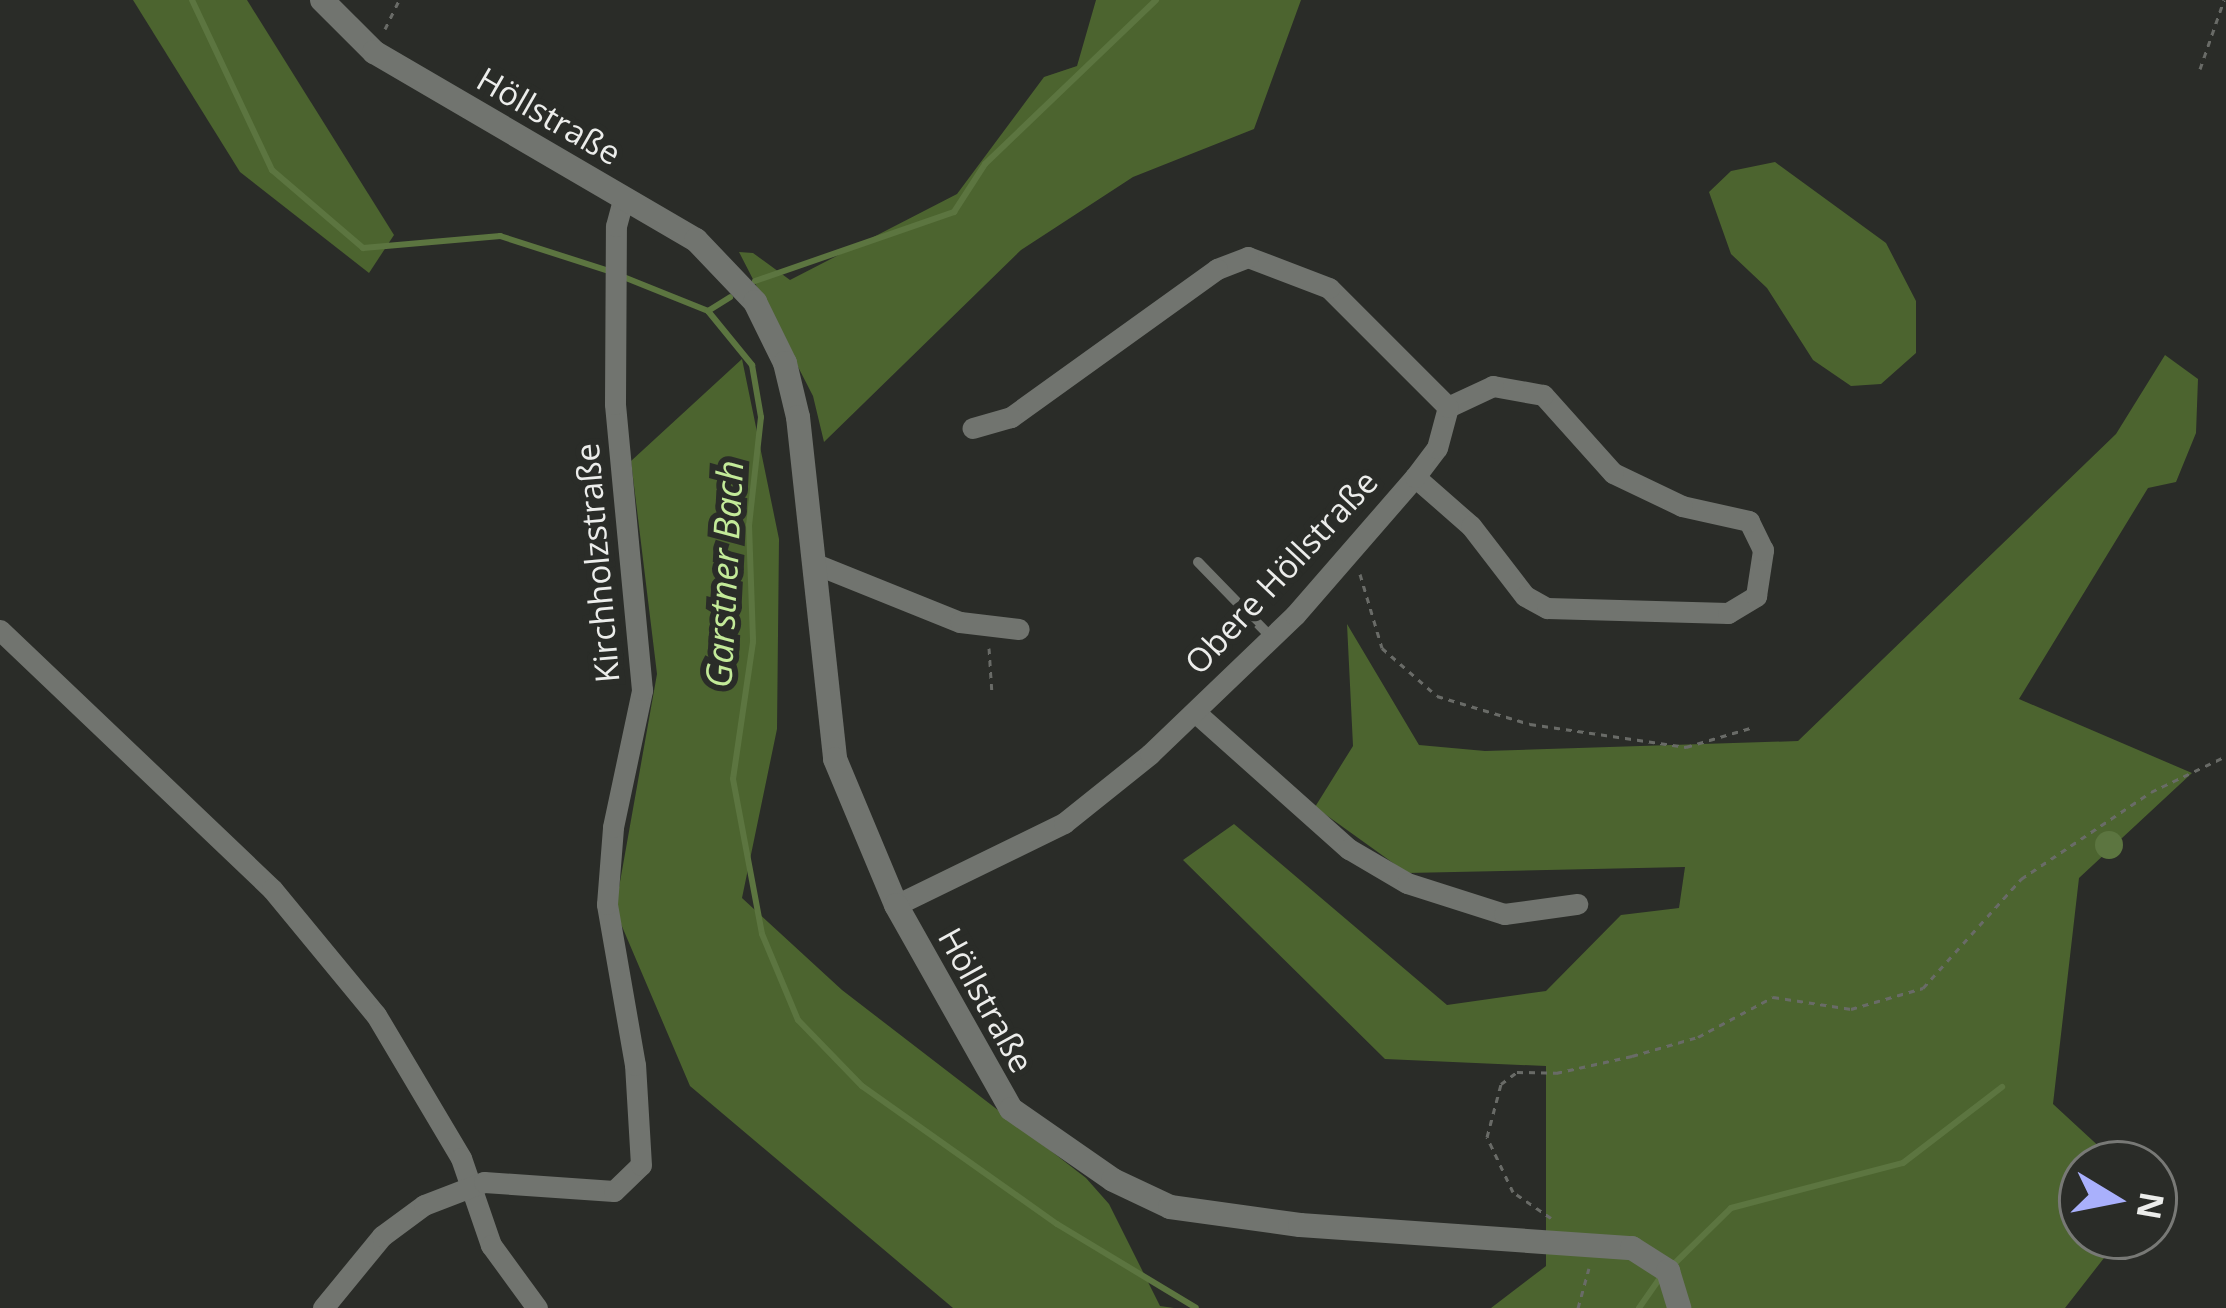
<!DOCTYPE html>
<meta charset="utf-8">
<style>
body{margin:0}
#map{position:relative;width:2226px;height:1308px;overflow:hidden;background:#2a2c28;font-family:"Open Sans",sans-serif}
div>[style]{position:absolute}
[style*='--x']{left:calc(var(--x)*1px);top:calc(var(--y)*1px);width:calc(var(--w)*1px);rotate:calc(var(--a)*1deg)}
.forest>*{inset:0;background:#4c642f}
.water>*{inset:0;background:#5c7540}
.round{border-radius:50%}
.stream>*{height:6px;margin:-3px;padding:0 3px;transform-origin:3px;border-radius:3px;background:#5c7540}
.path>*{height:3px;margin-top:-1.5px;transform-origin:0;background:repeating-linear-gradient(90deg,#696b67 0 6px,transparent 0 12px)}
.service>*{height:10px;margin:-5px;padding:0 5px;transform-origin:5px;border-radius:5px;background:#71746f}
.minor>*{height:21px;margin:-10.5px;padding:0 10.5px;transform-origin:10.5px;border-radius:10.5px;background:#71746f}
.tertiary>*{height:24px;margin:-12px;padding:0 12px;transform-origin:12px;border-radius:12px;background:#71746f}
span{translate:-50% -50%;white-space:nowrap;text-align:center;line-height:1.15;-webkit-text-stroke:12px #2a2c28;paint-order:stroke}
.street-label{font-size:33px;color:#ecedeb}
.water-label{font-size:36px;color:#c3ea99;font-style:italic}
.north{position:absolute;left:2058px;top:1140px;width:120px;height:120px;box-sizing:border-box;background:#2a2c28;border:3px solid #787976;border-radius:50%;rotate:100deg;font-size:33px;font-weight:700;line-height:48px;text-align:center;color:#ecedeb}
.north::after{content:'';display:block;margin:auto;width:42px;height:54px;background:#a9b0fc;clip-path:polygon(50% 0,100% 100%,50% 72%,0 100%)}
</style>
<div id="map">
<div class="forest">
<div style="clip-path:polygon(133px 0,247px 0,394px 235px,369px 273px,240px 172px)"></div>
<div style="clip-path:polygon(1096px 0,1301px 0,1254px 129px,1133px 177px,1021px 250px,824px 442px,813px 396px,739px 252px,753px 253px,790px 280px,957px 194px,1044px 77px,1077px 66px)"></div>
<div style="clip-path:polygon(1775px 162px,1886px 243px,1916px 301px,1916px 353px,1881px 384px,1851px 386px,1813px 360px,1767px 288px,1731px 254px,1709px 192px,1731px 171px)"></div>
<div style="clip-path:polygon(2165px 355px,2198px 379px,2196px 433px,2176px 482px,2148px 488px,2019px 699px,2192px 773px,2079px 878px,2053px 1104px,2118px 1164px,2082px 1164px,2082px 1236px,2136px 1236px,2135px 1244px,2104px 1258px,2065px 1308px,1491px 1308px,1546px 1266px,1546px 1066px,1385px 1059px,1183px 860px,1234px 824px,1447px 1005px,1546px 991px,1621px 915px,1679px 908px,1685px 867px,1407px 873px,1315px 807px,1353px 746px,1347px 624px,1419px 745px,1485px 751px,1798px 741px,2116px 434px)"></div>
<div style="clip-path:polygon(742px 359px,779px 539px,777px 729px,742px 898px,842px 990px,1086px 1178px,1109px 1204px,1160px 1306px,1174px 1308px,953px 1308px,690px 1086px,615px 910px,657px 674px,631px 461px)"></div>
</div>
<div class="water">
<div class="round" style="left:2095px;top:831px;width:28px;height:28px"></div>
</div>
<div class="stream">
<div style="--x:192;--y:0;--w:188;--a:64.8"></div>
<div style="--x:272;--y:170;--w:120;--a:40.6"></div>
<div style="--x:363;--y:248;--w:138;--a:-5"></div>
<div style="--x:500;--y:236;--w:114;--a:17.8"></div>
<div style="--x:621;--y:276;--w:94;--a:21.9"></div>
<div style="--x:708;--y:311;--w:70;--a:50.8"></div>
<div style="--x:752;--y:365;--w:53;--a:80.2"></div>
<div style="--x:761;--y:417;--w:109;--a:96.3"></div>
<div style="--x:749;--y:525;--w:117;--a:88"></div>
<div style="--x:753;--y:642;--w:138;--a:98.3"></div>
<div style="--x:733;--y:779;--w:158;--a:79.4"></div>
<div style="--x:762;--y:934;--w:93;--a:67.3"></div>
<div style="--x:798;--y:1020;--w:92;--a:45.9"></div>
<div style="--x:862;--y:1086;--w:239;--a:35.3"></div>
<div style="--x:1057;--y:1224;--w:162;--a:31.1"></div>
<div style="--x:755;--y:281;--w:211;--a:-19.1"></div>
<div style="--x:954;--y:212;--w:57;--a:-57.1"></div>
<div style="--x:985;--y:164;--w:237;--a:-43.8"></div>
<div style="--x:708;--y:311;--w:26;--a:-32"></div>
<div style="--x:1671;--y:1267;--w:84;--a:-44.5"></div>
<div style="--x:1731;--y:1208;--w:178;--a:-14.7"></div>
<div style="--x:1903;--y:1163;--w:125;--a:-37.5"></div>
<div style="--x:1639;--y:1308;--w:39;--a:-55"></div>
</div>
<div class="path">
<div style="--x:385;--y:29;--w:32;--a:-64"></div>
<div style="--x:2200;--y:69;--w:73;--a:-70.8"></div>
<div style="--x:1360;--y:574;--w:77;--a:73.4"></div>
<div style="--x:1382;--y:648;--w:73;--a:41.1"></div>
<div style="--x:1437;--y:696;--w:97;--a:16.8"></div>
<div style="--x:1530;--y:724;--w:158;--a:8.4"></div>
<div style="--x:1686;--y:747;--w:67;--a:-16.5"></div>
<div style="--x:989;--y:648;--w:47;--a:86.3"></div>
<div style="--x:1551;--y:1218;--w:46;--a:-145.6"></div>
<div style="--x:1513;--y:1192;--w:61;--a:-115.3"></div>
<div style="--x:1487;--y:1137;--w:55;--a:-75.2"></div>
<div style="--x:1501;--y:1084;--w:20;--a:-37"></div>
<div style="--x:1517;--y:1072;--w:39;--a:1"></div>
<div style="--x:1556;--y:1073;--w:78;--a:-12.6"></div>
<div style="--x:1632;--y:1056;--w:69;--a:-16.1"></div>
<div style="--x:1698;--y:1037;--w:85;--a:-28.1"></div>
<div style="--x:1773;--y:997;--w:79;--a:8.7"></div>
<div style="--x:1851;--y:1009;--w:75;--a:-16.3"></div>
<div style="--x:1923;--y:988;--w:147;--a:-48"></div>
<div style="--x:2021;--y:879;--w:156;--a:-33.8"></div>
<div style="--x:2151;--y:792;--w:83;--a:-25.6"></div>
<div style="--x:1578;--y:1308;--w:41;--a:-74.6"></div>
</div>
<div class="service">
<div style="--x:1198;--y:562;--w:106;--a:45.8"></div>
</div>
<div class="minor">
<div style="--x:1415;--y:477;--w:74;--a:41.2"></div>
<div style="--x:1471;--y:526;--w:88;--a:52.4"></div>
<div style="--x:1525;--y:596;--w:25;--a:29"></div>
<div style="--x:1547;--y:608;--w:181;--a:1.6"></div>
<div style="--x:1728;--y:613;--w:33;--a:-31"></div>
<div style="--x:1756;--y:596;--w:47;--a:-81.3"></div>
<div style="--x:1763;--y:550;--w:32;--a:-116"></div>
<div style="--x:1749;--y:521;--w:69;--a:-167.4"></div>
<div style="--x:1682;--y:506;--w:76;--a:-154.4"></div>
<div style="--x:1613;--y:473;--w:105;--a:-131.9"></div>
<div style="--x:1543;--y:395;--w:51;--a:-169.8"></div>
<div style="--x:1493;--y:386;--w:50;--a:155"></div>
<div style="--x:813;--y:563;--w:158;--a:21.9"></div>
<div style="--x:960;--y:622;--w:59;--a:6.8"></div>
<div style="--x:0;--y:630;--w:376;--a:43.6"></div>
<div style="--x:272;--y:889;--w:163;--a:50.5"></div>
<div style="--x:376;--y:1015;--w:166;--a:59.3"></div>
<div style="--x:461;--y:1158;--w:92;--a:71"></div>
<div style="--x:491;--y:1245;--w:78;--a:53.9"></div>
<div style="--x:1195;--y:712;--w:206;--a:41.7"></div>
<div style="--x:1349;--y:849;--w:67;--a:30.4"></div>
<div style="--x:1407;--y:883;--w:102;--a:17.7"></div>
<div style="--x:1504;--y:914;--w:74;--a:-7.8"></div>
<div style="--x:896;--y:905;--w:187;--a:-26"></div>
<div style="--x:1064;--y:823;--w:110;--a:-38.7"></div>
<div style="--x:1150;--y:754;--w:201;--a:-43.8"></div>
<div style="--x:1295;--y:615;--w:183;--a:-49"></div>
<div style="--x:1415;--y:477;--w:36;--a:-53"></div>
<div style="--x:1437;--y:448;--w:42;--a:-75"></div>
<div style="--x:1448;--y:407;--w:168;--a:-135"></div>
<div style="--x:1329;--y:288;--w:87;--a:-159.1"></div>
<div style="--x:1248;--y:257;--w:33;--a:159"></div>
<div style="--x:1217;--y:269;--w:254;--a:144.3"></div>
<div style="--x:1011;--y:417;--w:40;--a:164"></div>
<div style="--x:323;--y:1308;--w:93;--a:-50.7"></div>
<div style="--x:382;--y:1236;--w:52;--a:-36.4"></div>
<div style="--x:424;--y:1205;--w:64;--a:-21"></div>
<div style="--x:484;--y:1182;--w:130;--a:4"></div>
<div style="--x:614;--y:1191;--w:37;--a:-44"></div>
<div style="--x:641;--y:1165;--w:100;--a:-93.4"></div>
<div style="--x:635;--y:1065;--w:163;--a:-99.9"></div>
<div style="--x:607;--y:904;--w:77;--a:-85.5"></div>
<div style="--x:613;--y:827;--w:140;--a:-78"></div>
<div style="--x:642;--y:690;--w:287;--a:-95.4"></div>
<div style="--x:615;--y:404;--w:178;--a:-89.7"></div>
<div style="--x:616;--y:226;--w:30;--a:-75"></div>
</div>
<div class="tertiary">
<div style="--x:322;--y:0;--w:74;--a:45"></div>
<div style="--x:374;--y:52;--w:373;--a:30.3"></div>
<div style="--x:696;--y:240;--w:86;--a:46.4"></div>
<div style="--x:755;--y:302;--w:68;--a:63.8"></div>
<div style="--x:785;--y:363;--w:56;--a:76.5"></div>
<div style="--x:798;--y:417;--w:344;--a:83.8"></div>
<div style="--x:835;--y:759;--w:158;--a:67.3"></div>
<div style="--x:896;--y:905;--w:234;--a:60.6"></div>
<div style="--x:1011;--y:1109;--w:124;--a:34.8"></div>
<div style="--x:1113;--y:1180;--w:63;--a:25.3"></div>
<div style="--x:1170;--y:1207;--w:131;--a:7.9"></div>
<div style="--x:1300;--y:1225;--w:333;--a:4"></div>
<div style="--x:1632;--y:1248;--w:43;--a:32.6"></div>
<div style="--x:1668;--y:1271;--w:39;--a:73"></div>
</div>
<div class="street-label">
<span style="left:549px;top:116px;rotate:30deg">Höllstraße</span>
<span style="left:597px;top:563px;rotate:-95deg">Kirchholzstraße</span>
<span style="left:1281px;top:572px;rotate:-47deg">Obere Höllstraße</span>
<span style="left:986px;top:1000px;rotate:61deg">Höllstraße</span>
</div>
<div class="water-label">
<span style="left:724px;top:574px;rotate:-87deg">Garstner Bach</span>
</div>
<div class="north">N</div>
</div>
